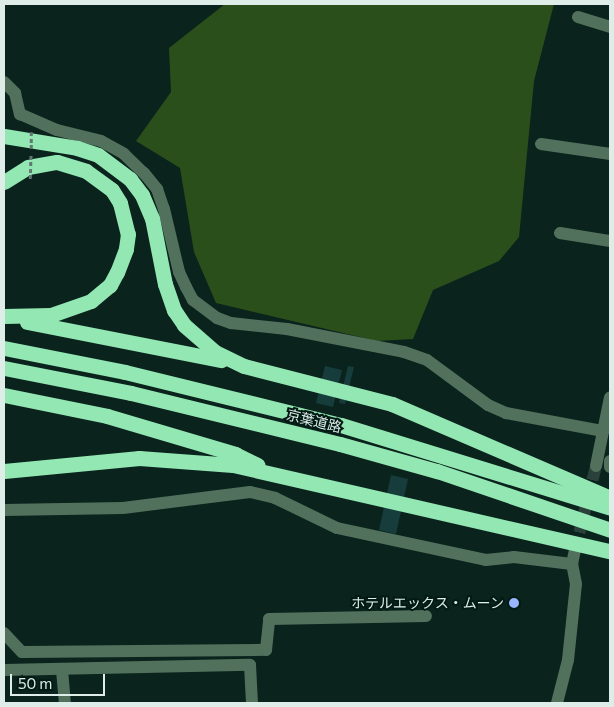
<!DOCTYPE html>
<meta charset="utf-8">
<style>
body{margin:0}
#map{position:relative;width:614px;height:707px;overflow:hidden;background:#0a231d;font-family:Commissioner,"Noto Sans JP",sans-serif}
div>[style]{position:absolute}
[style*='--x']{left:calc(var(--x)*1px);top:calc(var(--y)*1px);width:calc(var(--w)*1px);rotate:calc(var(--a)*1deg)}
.green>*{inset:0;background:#2b4f1b}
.building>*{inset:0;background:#163d3c}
.minor-tunnel>*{height:12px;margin-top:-6px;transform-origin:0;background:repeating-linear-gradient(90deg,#2a413b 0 12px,transparent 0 18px)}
.minor>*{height:12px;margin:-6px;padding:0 6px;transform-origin:6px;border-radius:6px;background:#51715c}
.highway>*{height:15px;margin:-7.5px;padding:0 7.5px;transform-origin:7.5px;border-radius:7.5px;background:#93e7b3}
.path-bridge>*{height:2.5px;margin-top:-1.25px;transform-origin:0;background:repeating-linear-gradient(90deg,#627771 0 4px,transparent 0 6.5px)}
.dots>*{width:14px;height:14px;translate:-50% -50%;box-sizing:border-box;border:2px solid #021a14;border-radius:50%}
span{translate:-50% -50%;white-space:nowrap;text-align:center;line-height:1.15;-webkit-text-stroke:4px #021a14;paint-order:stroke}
.street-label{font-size:14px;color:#deede8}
.poi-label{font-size:14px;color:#deede8}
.right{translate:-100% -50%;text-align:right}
.frame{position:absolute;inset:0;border:5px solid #deede8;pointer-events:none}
.scale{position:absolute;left:10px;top:674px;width:95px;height:22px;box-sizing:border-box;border:2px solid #deede8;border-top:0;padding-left:6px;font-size:15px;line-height:18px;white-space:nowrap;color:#deede8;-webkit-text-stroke:4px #021a14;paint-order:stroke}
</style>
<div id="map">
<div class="green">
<div style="clip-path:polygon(225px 4px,554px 4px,534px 81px,519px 237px,499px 261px,433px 290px,413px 339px,377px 341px,216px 303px,194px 252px,180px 168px,136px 141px,171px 92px,169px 48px)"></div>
</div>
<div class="building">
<div style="clip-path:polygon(325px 366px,342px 370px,333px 407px,316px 403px)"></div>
<div style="clip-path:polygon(348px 366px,354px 367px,345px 404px,339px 403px)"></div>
<div style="clip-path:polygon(391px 475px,408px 479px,396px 534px,379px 530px)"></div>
</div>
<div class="minor-tunnel">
<div style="--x:575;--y:550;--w:87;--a:-76"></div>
</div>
<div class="minor">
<div style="--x:578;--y:17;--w:34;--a:17"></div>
<div style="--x:4;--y:82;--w:16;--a:45"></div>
<div style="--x:15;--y:93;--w:22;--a:77"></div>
<div style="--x:20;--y:114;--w:40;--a:23.4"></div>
<div style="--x:57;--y:130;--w:45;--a:14"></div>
<div style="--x:101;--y:141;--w:26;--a:29"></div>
<div style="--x:124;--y:154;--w:28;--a:44"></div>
<div style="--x:144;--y:173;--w:21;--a:51"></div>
<div style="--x:157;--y:189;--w:21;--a:71"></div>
<div style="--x:164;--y:209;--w:65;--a:76.6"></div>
<div style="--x:179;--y:272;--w:17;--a:65"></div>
<div style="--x:186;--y:287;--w:15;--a:62"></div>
<div style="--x:193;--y:300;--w:30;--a:37"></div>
<div style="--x:217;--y:318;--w:15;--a:20"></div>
<div style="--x:231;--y:323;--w:56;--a:6.1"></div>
<div style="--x:287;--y:329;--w:119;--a:11.1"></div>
<div style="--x:404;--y:352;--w:24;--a:19"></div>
<div style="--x:427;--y:360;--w:76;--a:36.4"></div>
<div style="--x:488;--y:405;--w:20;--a:24"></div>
<div style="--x:506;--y:413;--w:99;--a:10.5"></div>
<div style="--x:541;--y:144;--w:70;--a:8.2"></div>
<div style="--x:560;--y:233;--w:51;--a:9.1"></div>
<div style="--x:610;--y:461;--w:6;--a:90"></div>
<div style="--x:596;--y:466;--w:70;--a:-78.5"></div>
<div style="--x:4;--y:510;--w:119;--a:-1"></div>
<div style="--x:123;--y:508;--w:128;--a:-7.2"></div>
<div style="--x:250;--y:492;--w:26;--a:13"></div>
<div style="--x:275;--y:498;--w:69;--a:25.8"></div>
<div style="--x:337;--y:528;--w:152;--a:12.1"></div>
<div style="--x:486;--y:560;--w:28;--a:-6"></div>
<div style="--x:514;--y:557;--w:58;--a:6.9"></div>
<div style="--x:4;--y:633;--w:26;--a:47"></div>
<div style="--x:22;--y:652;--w:244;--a:-0.5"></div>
<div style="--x:266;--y:650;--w:31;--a:-84"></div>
<div style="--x:269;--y:619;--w:157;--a:-1.1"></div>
<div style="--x:4;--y:670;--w:246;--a:-1.2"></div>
<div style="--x:250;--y:665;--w:38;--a:87"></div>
<div style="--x:62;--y:670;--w:33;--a:85"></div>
<div style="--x:557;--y:703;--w:44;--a:-75.7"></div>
<div style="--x:568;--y:660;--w:76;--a:-84"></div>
<div style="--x:576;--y:584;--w:20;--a:-101"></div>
<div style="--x:572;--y:564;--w:14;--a:-78"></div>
</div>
<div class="highway">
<div style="--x:4;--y:136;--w:74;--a:9.3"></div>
<div style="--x:77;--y:148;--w:22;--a:18"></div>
<div style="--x:98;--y:155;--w:40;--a:37"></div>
<div style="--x:130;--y:179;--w:20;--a:53"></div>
<div style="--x:142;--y:195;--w:25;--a:67"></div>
<div style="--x:152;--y:218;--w:67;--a:78.9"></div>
<div style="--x:165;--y:284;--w:28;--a:71"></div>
<div style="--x:174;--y:310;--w:18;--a:56"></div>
<div style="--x:184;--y:325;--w:41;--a:41.1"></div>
<div style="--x:215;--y:352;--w:32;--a:26"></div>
<div style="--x:244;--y:366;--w:153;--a:14.4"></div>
<div style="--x:392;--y:404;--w:237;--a:23.3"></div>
<div style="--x:4;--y:182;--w:28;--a:-32"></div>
<div style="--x:28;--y:167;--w:29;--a:-10"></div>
<div style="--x:57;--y:162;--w:30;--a:17"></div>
<div style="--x:86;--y:171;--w:32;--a:36"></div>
<div style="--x:112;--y:190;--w:15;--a:58"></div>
<div style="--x:120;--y:203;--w:32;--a:76"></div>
<div style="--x:128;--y:234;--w:15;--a:98"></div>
<div style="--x:126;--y:249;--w:25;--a:111"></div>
<div style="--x:117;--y:272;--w:15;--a:118"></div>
<div style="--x:110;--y:285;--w:25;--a:140"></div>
<div style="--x:91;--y:301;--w:42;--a:160.7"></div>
<div style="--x:51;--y:315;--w:47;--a:178.8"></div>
<div style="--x:27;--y:322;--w:198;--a:11.1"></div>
<div style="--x:4;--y:348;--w:123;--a:11.2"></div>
<div style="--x:125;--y:372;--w:222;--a:13.8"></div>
<div style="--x:341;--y:425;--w:282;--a:17.1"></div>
<div style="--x:4;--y:368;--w:129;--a:11.1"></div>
<div style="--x:131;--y:393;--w:215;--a:13.7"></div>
<div style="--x:340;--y:444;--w:101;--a:15.6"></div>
<div style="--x:437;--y:471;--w:183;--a:18.8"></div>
<div style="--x:4;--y:395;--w:105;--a:11.5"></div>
<div style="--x:107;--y:416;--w:134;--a:16.5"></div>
<div style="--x:235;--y:454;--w:25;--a:26"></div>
<div style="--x:4;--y:471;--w:136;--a:-5.5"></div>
<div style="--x:139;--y:458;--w:94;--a:4.3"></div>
<div style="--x:233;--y:465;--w:387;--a:12.9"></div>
</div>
<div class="path-bridge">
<div style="--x:31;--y:149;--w:17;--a:-90"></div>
<div style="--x:30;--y:179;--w:25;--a:-88"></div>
</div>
<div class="dots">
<div style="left:514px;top:603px;background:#99b5fd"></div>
</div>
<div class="street-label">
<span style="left:314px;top:421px;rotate:14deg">京葉道路</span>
</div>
<div class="poi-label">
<span class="right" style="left:504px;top:603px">ホテルエックス・ムーン</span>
</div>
<div class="frame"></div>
<div class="scale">50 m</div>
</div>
